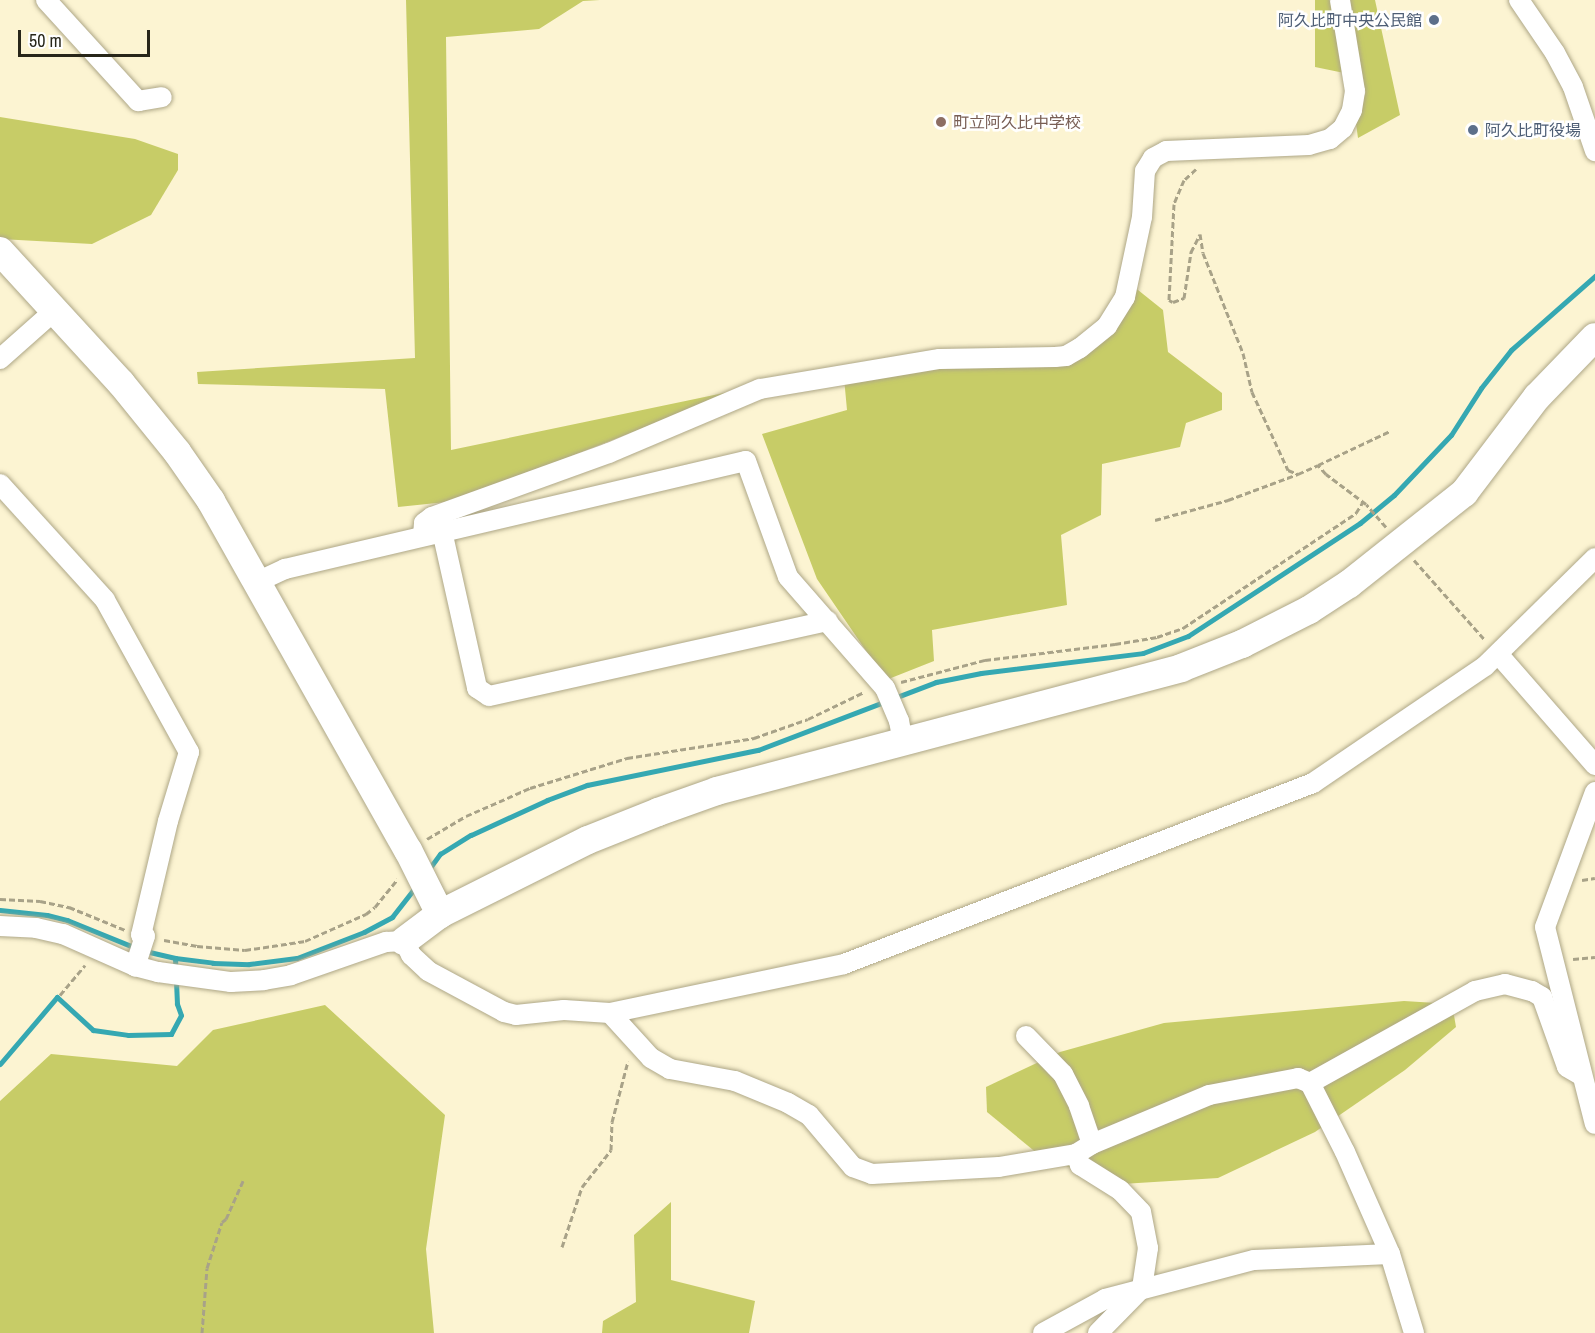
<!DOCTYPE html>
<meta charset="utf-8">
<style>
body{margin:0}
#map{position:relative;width:1595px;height:1333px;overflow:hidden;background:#fcf4d2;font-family:"Archivo Narrow","Noto Sans JP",sans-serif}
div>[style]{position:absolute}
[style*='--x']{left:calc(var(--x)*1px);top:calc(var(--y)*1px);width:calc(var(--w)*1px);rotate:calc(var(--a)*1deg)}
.forest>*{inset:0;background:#c7cc67}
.stream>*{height:5px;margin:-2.5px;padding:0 2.5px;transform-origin:2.5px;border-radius:2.5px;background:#35a8b2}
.path>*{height:3px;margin-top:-1.5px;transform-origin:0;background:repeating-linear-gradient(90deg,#a8a288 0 6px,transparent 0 9px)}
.roads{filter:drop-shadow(0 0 2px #aea787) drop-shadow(0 0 2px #aea787)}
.street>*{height:20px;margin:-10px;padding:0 10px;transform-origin:10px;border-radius:10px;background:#fff}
.secondary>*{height:28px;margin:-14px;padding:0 14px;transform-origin:14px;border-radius:14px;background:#fff}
.dots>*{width:16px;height:16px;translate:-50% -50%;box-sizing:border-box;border:3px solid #fff;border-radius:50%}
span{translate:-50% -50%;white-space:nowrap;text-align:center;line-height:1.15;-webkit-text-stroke:5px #fff;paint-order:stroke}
.service-label{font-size:16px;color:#4e5e75}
.right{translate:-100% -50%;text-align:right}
.left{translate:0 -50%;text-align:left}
.education-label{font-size:16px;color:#785e54}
.scale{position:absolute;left:18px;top:30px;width:132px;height:27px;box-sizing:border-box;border:3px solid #282619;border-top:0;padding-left:8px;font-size:18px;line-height:21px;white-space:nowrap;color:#282619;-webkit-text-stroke:4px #fff;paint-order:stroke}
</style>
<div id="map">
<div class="forest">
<div style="clip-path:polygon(406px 0,600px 0,583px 1px,539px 29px,446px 37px,451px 450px,743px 389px,456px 501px,398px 507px,385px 389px,198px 384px,197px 372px,415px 358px)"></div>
<div style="clip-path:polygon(1315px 0,1375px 0,1400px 115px,1358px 138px,1349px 74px,1315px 67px)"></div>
<div style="clip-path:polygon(0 117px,135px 139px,178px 154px,178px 170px,151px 215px,92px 244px,0 239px)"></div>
<div style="clip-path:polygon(1133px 286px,1163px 310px,1168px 352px,1222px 393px,1222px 410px,1186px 423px,1180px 447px,1102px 464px,1101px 515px,1061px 535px,1067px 605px,932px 630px,934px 661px,886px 680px,817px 579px,762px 434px,847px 410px,844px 378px,943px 364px,1070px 360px)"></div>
<div style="clip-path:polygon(1404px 1001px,1452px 1004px,1456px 1027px,1405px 1070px,1315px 1132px,1218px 1178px,1122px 1184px,1044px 1159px,987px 1112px,986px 1087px,1060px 1052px,1164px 1023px)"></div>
<div style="clip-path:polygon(325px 1005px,445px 1115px,426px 1249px,434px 1333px,0 1333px,0 1101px,51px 1054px,177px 1066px,213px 1030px)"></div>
<div style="clip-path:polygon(671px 1202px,671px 1280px,755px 1301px,749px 1333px,602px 1333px,603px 1321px,636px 1302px,634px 1235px)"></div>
</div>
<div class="stream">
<div style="--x:429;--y:869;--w:19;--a:-54"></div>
<div style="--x:440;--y:854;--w:36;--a:-32"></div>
<div style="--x:471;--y:835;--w:84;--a:-24.7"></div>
<div style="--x:547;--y:800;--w:43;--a:-20.6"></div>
<div style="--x:587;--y:785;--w:175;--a:-11.6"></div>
<div style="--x:758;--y:750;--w:191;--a:-20.9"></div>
<div style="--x:936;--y:682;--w:46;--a:-11.3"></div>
<div style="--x:981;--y:673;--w:163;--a:-7"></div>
<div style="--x:1143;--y:653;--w:48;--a:-20.7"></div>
<div style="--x:1188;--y:636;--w:206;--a:-33.3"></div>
<div style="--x:1360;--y:523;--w:44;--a:-39.5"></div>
<div style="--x:1394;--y:495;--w:83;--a:-46.5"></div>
<div style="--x:1451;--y:435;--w:56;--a:-57.4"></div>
<div style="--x:1481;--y:388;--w:48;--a:-51.7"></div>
<div style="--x:1511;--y:350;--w:112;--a:-41.4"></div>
<div style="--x:0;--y:910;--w:47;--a:6.1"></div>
<div style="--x:47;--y:915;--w:21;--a:14"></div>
<div style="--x:67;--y:920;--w:74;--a:22.1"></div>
<div style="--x:145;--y:951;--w:31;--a:13"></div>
<div style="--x:175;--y:958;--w:38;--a:7"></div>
<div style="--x:213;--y:963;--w:36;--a:2"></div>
<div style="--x:249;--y:964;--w:48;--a:-7.1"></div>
<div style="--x:297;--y:958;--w:72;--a:-21.2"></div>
<div style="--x:364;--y:932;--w:32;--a:-28"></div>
<div style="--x:392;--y:917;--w:39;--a:-52"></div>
<div style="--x:0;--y:1064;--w:88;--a:-49.6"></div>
<div style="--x:57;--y:997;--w:49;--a:42.5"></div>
<div style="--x:93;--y:1030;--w:35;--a:8"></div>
<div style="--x:128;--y:1035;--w:43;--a:-1.3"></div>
<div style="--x:171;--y:1034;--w:21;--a:-62"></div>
<div style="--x:181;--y:1015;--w:12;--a:-110"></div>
<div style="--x:177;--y:1004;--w:46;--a:-92.5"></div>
</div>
<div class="path">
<div style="--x:1196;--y:169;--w:16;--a:137"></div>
<div style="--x:1184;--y:180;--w:26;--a:113"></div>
<div style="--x:1174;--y:204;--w:96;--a:93"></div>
<div style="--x:1169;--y:300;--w:4;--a:27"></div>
<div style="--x:1173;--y:302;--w:12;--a:-20"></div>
<div style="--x:1184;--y:298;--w:47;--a:-81.3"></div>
<div style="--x:1191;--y:252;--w:20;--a:-63"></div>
<div style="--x:1200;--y:234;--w:19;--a:81"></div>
<div style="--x:1203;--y:253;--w:108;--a:68.2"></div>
<div style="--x:1243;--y:353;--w:40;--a:77"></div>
<div style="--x:1252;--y:392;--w:86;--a:65.2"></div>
<div style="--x:1288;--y:470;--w:11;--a:22"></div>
<div style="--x:1298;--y:474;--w:22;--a:-24"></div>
<div style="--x:1155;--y:520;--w:76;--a:-15.3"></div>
<div style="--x:1228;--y:500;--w:75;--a:-20.4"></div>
<div style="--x:1386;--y:527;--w:30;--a:-131"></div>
<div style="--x:1366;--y:504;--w:50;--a:-143.1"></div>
<div style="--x:1326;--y:474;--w:12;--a:-132"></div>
<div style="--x:1318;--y:465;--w:80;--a:-25.3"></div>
<div style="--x:1414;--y:560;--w:107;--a:48.4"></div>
<div style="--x:901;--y:682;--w:87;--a:-14.7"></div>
<div style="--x:985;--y:660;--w:131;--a:-7"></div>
<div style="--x:1115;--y:644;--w:43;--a:-9.5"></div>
<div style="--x:1157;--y:637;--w:28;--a:-19"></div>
<div style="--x:1183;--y:628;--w:208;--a:-33.6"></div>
<div style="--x:1356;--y:513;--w:13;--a:-58"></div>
<div style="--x:427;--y:839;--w:45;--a:-30.5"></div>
<div style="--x:466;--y:816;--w:70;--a:-23.6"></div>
<div style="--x:530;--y:788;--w:102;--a:-17.2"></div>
<div style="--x:627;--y:758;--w:129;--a:-8.9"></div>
<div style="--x:754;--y:738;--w:57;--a:-19.4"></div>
<div style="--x:808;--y:719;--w:62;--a:-25.7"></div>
<div style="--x:1582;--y:880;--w:13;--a:-9"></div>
<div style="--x:0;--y:899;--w:40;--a:2.9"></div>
<div style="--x:40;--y:901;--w:30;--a:12"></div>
<div style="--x:69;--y:907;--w:61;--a:22.3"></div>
<div style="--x:164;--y:940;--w:34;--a:10"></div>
<div style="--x:197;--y:946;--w:48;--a:4.8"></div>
<div style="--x:245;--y:950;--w:61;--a:-8.5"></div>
<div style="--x:305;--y:941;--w:67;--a:-23.9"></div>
<div style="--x:366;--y:914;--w:11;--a:-38"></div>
<div style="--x:375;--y:907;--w:36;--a:-51"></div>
<div style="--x:1573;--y:959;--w:22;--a:-5"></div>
<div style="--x:60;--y:995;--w:39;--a:-50"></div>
<div style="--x:562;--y:1247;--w:63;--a:-71.6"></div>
<div style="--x:582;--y:1187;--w:47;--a:-51.9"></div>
<div style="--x:611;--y:1150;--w:28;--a:-88"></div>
<div style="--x:612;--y:1122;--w:63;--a:-75.3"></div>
<div style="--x:202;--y:1333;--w:65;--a:-85.6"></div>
<div style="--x:207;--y:1268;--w:48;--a:-71.9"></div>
<div style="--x:222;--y:1222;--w:5;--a:-37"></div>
<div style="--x:226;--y:1219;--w:42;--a:-65.9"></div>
</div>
<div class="roads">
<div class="street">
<div style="--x:46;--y:0;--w:137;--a:47.7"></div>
<div style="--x:138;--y:101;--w:24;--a:-9"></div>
<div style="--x:1519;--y:0;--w:64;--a:55.8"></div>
<div style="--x:1555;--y:53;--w:38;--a:62"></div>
<div style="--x:1573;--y:87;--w:68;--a:71"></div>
<div style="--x:0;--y:359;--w:72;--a:-41.6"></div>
<div style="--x:0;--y:484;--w:156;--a:47.8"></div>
<div style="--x:105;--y:600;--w:174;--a:61.1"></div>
<div style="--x:189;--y:752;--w:72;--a:106.9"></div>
<div style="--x:168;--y:821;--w:117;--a:103.3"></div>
<div style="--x:141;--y:935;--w:4;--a:14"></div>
<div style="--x:145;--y:936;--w:32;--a:108"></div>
<div style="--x:442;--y:531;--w:161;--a:77.4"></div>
<div style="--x:477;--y:688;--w:14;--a:34"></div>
<div style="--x:489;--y:696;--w:347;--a:-12.5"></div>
<div style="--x:423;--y:535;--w:12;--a:-85"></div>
<div style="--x:424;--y:523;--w:10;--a:-37"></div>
<div style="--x:432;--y:517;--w:188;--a:-19.9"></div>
<div style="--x:609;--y:453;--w:164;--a:-23"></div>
<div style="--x:760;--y:389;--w:182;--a:-9.5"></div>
<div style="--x:940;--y:359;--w:115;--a:-1"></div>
<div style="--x:1055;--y:357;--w:11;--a:-5"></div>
<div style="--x:1066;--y:356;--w:16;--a:-30"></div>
<div style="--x:1080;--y:348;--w:35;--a:-39"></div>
<div style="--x:1107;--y:326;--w:34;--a:-58"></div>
<div style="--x:1125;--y:297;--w:82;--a:-78"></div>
<div style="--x:1142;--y:217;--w:46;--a:-86.3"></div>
<div style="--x:1145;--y:171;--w:15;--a:-58"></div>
<div style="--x:1153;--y:158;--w:15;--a:-28"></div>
<div style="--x:1166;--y:151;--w:143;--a:-2.4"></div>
<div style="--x:1309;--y:145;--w:22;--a:-16"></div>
<div style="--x:1330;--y:139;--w:17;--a:-40"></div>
<div style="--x:1343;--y:128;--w:20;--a:-63"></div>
<div style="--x:1352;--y:110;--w:19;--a:-81"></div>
<div style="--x:1355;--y:91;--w:92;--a:-99.4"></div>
<div style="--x:257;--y:582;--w:31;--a:-25"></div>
<div style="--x:285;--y:569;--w:473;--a:-13.2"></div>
<div style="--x:746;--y:461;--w:123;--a:70.1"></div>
<div style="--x:788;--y:577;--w:147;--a:48.9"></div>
<div style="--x:885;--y:688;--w:36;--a:67"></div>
<div style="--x:899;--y:721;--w:20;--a:79"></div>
<div style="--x:1499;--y:655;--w:146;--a:48.9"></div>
<div style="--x:1595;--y:792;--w:144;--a:110.3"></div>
<div style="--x:1545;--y:927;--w:203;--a:75.8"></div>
<div style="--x:0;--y:926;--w:36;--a:3"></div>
<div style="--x:36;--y:928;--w:28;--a:13"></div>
<div style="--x:63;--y:934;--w:79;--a:24"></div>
<div style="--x:135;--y:966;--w:24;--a:15"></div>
<div style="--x:158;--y:972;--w:74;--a:7.8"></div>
<div style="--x:231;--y:982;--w:33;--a:-3"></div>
<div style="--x:264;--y:980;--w:27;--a:-10"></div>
<div style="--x:291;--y:975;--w:101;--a:-19.2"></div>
<div style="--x:386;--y:942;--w:18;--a:-3"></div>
<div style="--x:404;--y:941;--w:16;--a:63"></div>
<div style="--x:411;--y:955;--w:23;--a:43"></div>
<div style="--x:428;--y:971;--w:86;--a:28.3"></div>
<div style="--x:504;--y:1012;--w:12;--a:14"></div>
<div style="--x:516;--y:1015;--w:48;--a:-5.9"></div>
<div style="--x:564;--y:1010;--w:46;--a:3.7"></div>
<div style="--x:610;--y:1013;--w:239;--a:-11.8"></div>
<div style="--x:844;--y:964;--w:503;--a:-21.1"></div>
<div style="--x:1313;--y:783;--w:208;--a:-34.2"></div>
<div style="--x:1485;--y:666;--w:154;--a:-44.5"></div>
<div style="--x:610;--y:1013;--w:61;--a:47.7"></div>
<div style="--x:651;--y:1058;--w:22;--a:30"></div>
<div style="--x:670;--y:1069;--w:66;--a:10.5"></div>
<div style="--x:735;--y:1081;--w:57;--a:22.5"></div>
<div style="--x:788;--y:1103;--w:24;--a:30"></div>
<div style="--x:809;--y:1115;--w:68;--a:49.8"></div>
<div style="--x:853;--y:1167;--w:20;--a:20"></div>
<div style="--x:872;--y:1174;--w:127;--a:-3.2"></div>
<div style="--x:999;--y:1167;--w:78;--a:-9.6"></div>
<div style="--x:1076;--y:1154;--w:19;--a:-32"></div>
<div style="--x:1092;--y:1144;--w:127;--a:-22.7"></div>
<div style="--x:1209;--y:1095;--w:91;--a:-10.8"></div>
<div style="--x:1298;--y:1078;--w:13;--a:23"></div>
<div style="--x:1310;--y:1083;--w:77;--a:63.1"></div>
<div style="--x:1345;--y:1152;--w:111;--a:66.2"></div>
<div style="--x:1390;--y:1254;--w:83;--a:73.1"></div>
<div style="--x:1026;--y:1036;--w:53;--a:45.8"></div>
<div style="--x:1063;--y:1074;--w:36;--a:63"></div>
<div style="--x:1079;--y:1106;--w:40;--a:71.1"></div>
<div style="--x:1310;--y:1083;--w:189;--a:-29.1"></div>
<div style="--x:1475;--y:991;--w:31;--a:-13"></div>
<div style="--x:1505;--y:984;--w:28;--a:15"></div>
<div style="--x:1532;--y:991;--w:12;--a:31"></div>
<div style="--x:1542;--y:997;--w:74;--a:70.3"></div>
<div style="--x:1567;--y:1067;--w:16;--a:30"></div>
<div style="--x:1076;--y:1154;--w:12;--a:70"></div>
<div style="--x:1080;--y:1165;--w:47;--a:32"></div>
<div style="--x:1120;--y:1190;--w:30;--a:46"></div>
<div style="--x:1141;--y:1212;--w:37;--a:79"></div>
<div style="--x:1148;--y:1248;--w:40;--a:98.5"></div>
<div style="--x:1142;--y:1288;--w:63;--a:134.4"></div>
<div style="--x:1043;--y:1333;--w:71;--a:-28.7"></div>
<div style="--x:1105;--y:1299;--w:154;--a:-14.7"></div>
<div style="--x:1254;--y:1260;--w:136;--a:-2.5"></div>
</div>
<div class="secondary">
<div style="--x:0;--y:251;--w:179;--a:47.5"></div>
<div style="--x:121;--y:383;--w:89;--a:50.9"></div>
<div style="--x:177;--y:452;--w:60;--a:55.2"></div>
<div style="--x:211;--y:501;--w:401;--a:60.6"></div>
<div style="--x:408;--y:850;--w:72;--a:63.4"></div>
<div style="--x:404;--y:941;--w:45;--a:-36.9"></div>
<div style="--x:440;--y:914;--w:165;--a:-26.6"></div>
<div style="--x:588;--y:840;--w:75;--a:-21.8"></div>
<div style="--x:658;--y:812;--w:63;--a:-19.6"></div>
<div style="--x:717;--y:791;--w:480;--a:-14.8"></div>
<div style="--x:1181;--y:668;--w:66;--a:-21.5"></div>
<div style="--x:1242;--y:644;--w:75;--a:-26.9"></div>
<div style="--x:1309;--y:610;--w:48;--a:-33"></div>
<div style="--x:1349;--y:584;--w:147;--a:-38.4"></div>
<div style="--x:1464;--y:493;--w:121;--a:-52.8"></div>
<div style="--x:1537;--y:397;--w:83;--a:-46"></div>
</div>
</div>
<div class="dots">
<div style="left:1434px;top:20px;background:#5c6f8a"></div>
<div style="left:941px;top:122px;background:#8d6e63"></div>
<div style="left:1473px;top:130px;background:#5c6f8a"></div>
</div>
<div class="service-label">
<span class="right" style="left:1422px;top:20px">阿久比町中央公民館</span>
<span class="left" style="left:1485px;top:130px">阿久比町役場</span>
</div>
<div class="education-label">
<span class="left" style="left:953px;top:122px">町立阿久比中学校</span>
</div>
<div class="scale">50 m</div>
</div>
